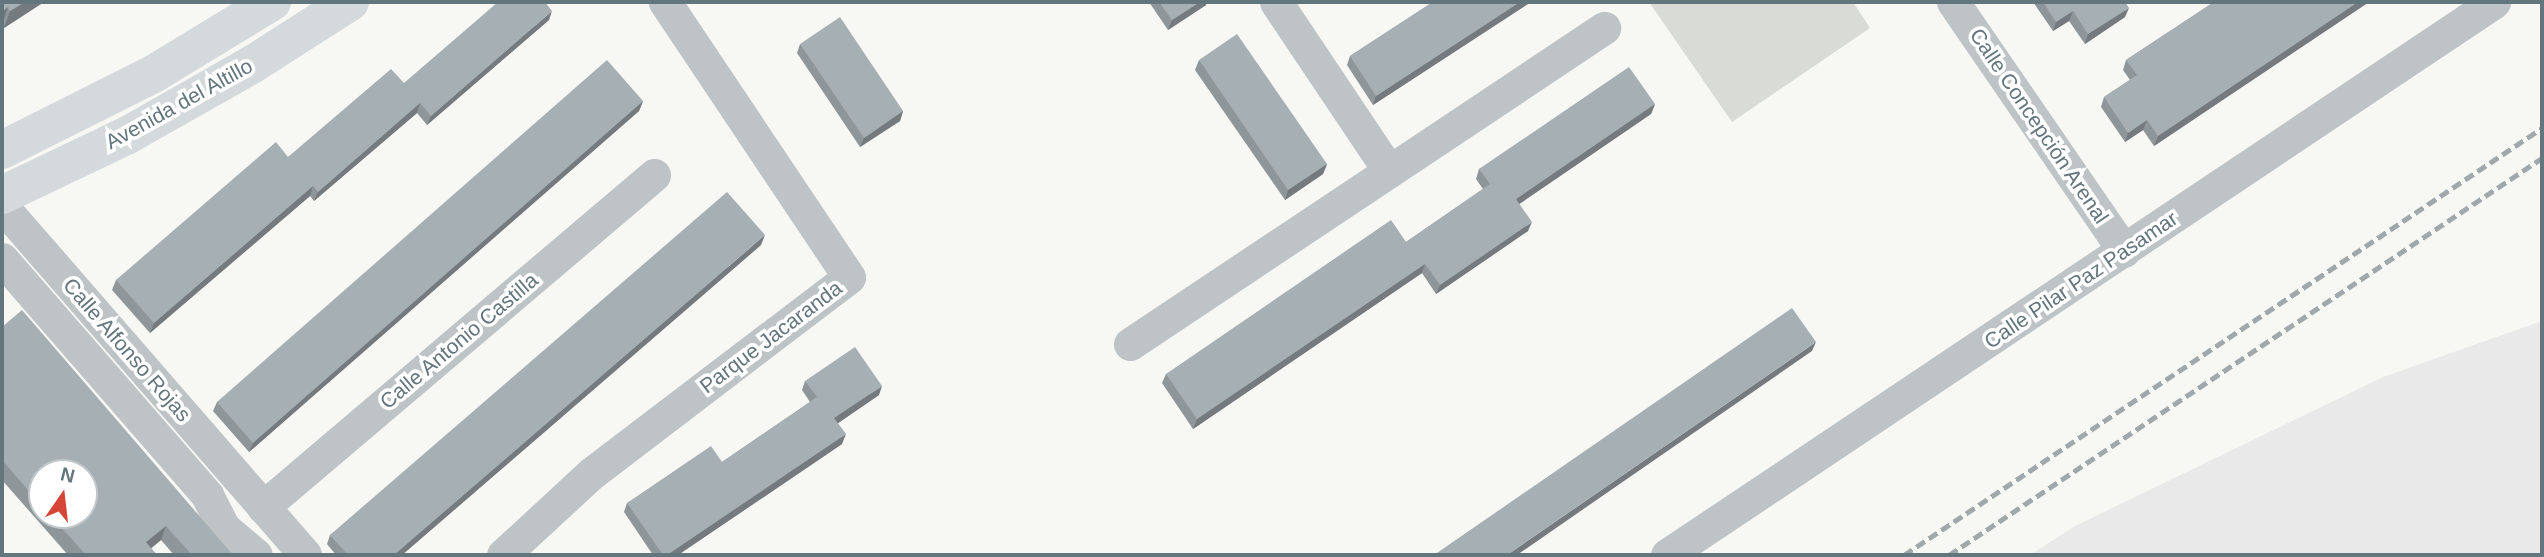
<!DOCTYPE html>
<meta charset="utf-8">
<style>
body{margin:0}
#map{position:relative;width:2544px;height:557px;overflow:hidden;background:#f7f7f4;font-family:Arial,sans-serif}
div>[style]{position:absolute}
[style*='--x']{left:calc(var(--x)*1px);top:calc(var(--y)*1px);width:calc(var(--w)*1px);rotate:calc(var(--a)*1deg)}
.built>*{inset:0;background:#e8e9e8}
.green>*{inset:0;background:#d8dcd4}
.street>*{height:33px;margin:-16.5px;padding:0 16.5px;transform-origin:16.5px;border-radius:16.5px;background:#bec4c6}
.secondary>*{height:38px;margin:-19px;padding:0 19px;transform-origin:19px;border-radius:19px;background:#d4d9db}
.rail>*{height:5px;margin-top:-2.5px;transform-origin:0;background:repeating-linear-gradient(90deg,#a0a8ac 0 10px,transparent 0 15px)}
.wall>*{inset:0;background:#8f969a}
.shaded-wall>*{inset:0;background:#747a7d}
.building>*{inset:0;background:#a6afb3}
span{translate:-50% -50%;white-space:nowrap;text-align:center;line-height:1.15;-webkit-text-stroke:7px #fff;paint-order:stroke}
.street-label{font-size:21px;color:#64767d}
.frame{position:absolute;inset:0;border:4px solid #64767d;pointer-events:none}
.north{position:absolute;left:28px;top:459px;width:70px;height:70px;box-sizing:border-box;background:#fff;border:2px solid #c1c8cb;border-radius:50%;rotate:14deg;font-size:19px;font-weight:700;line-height:28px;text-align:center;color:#64767d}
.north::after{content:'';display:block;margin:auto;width:24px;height:32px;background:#d64636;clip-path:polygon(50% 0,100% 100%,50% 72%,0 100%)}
</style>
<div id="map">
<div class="built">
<div style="clip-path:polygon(2542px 321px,2542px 555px,2030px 555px,2075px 526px,2383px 377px)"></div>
</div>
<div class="green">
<div style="clip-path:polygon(1649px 2px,1853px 2px,1870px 28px,1732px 122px)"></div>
</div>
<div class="street">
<div style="--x:1276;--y:2;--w:203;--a:56.2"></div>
<div style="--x:1953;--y:2;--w:302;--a:55.5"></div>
<div style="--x:2;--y:206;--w:462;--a:49"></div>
<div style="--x:2;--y:259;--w:313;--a:49"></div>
<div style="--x:207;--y:495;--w:36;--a:63"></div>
<div style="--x:223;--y:527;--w:43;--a:40.3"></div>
<div style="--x:1130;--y:344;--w:570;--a:-33.69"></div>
<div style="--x:263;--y:507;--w:513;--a:-40.33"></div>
<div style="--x:503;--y:555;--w:121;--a:-42.7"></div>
<div style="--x:592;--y:473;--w:323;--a:-37.3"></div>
<div style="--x:849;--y:277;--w:331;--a:-123.8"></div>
<div style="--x:1667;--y:555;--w:995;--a:-33.77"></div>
</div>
<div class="secondary">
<div style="--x:2;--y:150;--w:171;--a:-26.7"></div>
<div style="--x:155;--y:73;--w:137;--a:-31.3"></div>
<div style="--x:2;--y:195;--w:140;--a:-25.5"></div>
<div style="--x:128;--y:135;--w:144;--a:-29.6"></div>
<div style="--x:253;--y:64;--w:115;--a:-32.6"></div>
</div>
<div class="rail">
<div style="--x:1904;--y:555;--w:768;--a:-33.79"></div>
<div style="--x:1949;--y:555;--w:714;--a:-33.8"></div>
</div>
<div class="wall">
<div style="clip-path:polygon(2px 2px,44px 2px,4px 28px,2px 24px)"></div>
<div style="clip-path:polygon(1149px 2px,1207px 2px,1206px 5px,1168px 30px)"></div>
<div style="clip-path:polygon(1433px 2px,1531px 2px,1373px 105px,1347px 65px,1350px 56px)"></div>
<div style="clip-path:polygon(2033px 2px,2125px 2px,2125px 17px,2085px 44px,2069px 21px,2053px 31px)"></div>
<div style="clip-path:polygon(2214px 2px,2369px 2px,2154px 146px,2143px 130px,2125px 142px,2101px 107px,2104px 97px,2130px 80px,2123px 70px,2126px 60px)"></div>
<div style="clip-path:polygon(549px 20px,427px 125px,417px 113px,314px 201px,310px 196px,150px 333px,112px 290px,116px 280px,288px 157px,404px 83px)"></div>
<div style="clip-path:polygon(800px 44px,903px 111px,900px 121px,860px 147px,797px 53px)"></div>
<div style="clip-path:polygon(1199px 60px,1327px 164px,1323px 174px,1285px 200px,1195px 70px)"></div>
<div style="clip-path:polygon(643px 101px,639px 111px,249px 452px,213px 411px,217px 402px)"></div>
<div style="clip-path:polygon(1655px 104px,1651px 114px,1519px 204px,1528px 231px,1436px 294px,1422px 273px,1193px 429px,1162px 383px,1166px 374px,1406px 242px,1483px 189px,1476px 179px,1479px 169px)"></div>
<div style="clip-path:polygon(761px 245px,402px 555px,336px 555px,327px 544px,330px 535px)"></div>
<div style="clip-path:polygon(evenodd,2px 327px,233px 555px,174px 555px,161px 540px,151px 548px,157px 555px,68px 555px,2px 480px,2px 327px,42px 473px,84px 515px,42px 515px,42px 473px)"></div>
<div style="clip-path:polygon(805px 381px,879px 395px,838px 423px,842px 444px,678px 555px,653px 555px,624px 512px,627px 503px,722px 462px,810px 402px,802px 390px)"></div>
</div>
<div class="shaded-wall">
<div style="clip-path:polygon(25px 2px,44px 2px,4px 28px,10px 11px)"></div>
<div style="clip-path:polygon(1200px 2px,1207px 2px,1206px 5px,1168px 30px,1172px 20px)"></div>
<div style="clip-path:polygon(1520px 2px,1531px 2px,1373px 105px,1376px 96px)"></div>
<div style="clip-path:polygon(2358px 2px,2369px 2px,2154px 146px,2158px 136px)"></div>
<div style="clip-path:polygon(8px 7px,2px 25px,2px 12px)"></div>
<div style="clip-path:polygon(2129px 8px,2125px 17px,2085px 44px,2088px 34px)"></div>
<div style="clip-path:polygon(552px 11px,549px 20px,427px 125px,431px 116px)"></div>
<div style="clip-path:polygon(2073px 11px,2069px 21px,2053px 31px,2056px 22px)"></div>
<div style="clip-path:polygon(643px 101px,639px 111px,249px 452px,253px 443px)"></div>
<div style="clip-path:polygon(420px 103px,417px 113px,314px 201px,318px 192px)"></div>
<div style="clip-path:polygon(1655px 104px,1651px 114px,1512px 209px,1516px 199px)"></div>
<div style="clip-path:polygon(903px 111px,900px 121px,860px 147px,864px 138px)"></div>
<div style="clip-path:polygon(2147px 120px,2143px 130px,2125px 142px,2128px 133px)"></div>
<div style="clip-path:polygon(1327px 164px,1323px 174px,1285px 200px,1288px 190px)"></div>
<div style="clip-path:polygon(313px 186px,310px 196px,150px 333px,154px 323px)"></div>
<div style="clip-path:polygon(1532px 222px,1528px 231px,1436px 294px,1440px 285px)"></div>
<div style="clip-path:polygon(765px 235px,761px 245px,402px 555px,394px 555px)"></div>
<div style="clip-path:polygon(1425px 264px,1422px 273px,1193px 429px,1197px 419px)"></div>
<div style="clip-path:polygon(1816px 342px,1812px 351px,1517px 555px,1507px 555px)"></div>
<div style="clip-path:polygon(882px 386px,879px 395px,831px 428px,834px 418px)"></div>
<div style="clip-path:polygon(846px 434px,842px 444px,678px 555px,667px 555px)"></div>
<div style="clip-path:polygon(166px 526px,161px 540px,143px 555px,146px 542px)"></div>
</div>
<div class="building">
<div style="clip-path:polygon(2px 2px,25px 2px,10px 11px,8px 7px,2px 12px)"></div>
<div style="clip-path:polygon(498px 2px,545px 2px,552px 11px,431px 116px,420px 103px,318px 192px,313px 186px,154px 323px,116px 280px,276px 142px,288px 157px,391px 69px,404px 83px)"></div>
<div style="clip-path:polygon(1159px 2px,1200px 2px,1172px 20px)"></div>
<div style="clip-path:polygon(1433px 2px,1520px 2px,1376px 96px,1350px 56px)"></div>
<div style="clip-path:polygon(2043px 2px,2125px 2px,2129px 8px,2088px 34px,2073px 11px,2056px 22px)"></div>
<div style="clip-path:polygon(2214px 2px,2358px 2px,2158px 136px,2147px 120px,2128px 133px,2104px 97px,2137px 75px,2126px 60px)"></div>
<div style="clip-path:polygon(840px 17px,903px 111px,864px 138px,800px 44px)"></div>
<div style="clip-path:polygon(1237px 34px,1327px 164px,1288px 190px,1199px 60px)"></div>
<div style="clip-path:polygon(607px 60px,643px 101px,253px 443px,217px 402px)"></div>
<div style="clip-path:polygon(1629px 67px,1655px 104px,1516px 199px,1532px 222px,1440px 285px,1425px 264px,1197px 419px,1166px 374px,1391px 220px,1406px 242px,1490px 184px,1479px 169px)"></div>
<div style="clip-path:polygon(727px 192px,765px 235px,394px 555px,348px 555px,330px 535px)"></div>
<div style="clip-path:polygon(1792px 308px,1816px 342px,1507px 555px,1434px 555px)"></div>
<div style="clip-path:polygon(22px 310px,233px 555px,192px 555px,166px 526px,146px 542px,157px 555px,86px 555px,50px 515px,84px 515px,84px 473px,42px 473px,42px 506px,2px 460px,2px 327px)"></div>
<div style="clip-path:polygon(855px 347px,882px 386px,834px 418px,846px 434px,667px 555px,663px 555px,627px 503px,711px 446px,722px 462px,817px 397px,805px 381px)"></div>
</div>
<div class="street-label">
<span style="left:179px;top:104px;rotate:-29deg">Avenida del Altillo</span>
<span style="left:2039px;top:126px;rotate:56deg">Calle Concepción Arenal</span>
<span style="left:2081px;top:280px;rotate:-34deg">Calle Pilar Paz Pasamar</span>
<span style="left:771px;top:337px;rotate:-37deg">Parque Jacaranda</span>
<span style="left:459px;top:341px;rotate:-40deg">Calle Antonio Castilla</span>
<span style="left:127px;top:350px;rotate:49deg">Calle Alfonso Rojas</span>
</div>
<div class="frame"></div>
<div class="north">N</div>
</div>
